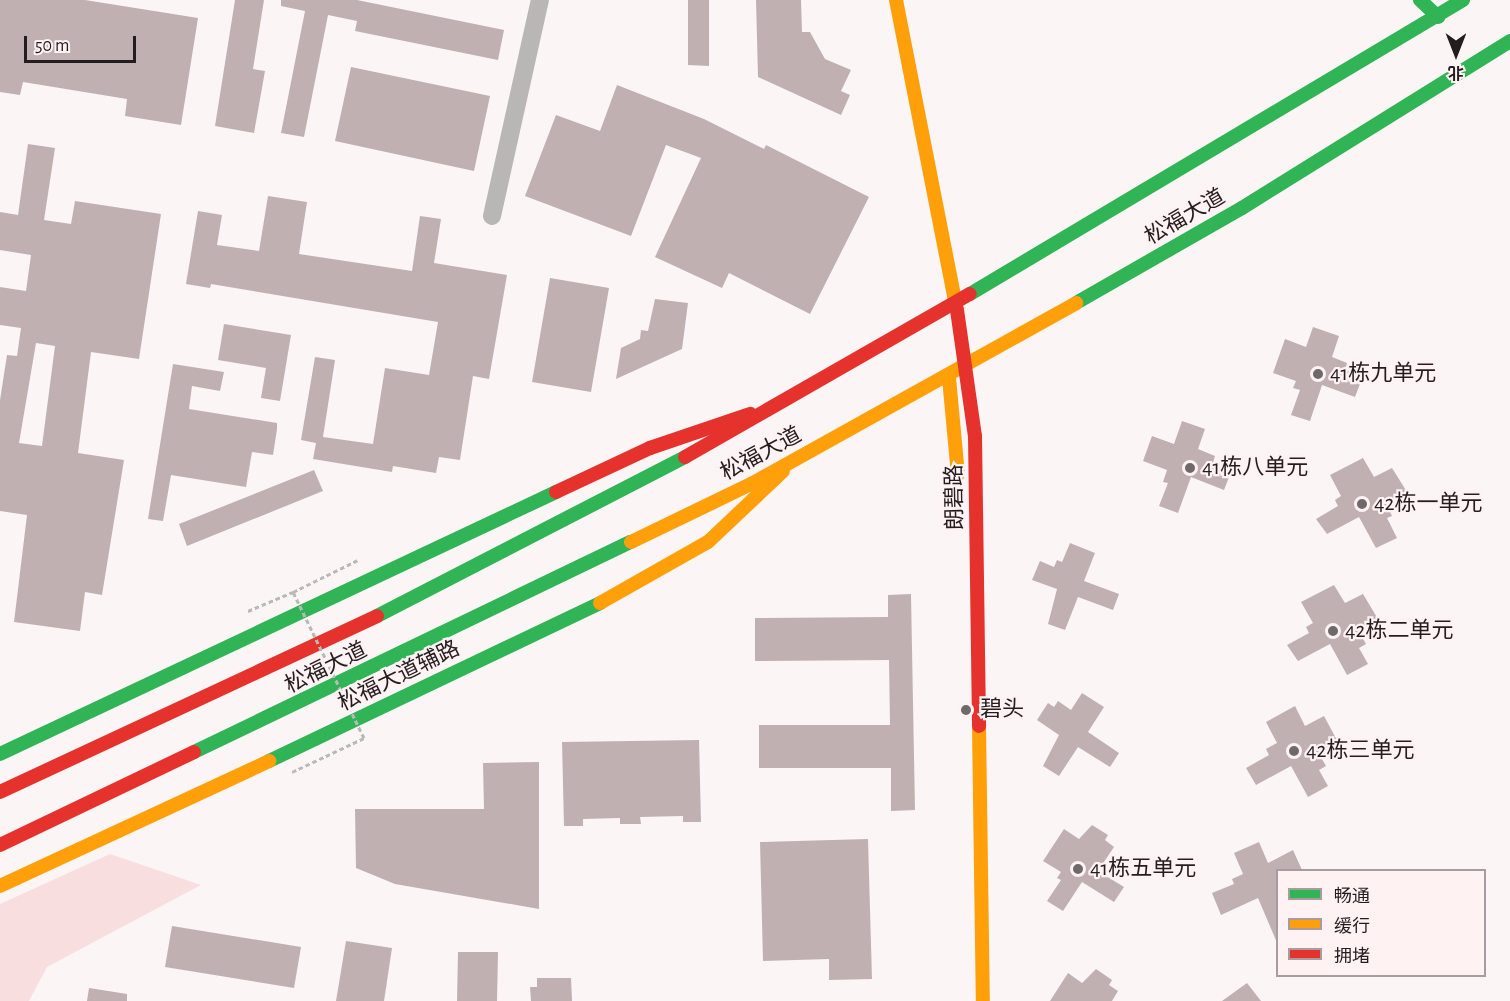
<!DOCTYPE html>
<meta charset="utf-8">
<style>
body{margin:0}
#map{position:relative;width:1510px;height:1001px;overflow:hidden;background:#fbf5f5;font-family:"Alegreya Sans","Noto Sans SC",sans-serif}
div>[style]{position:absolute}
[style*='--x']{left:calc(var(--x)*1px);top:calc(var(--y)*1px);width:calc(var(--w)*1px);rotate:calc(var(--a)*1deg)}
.green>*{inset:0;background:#f9dee0}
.building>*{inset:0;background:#c1b0b2}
.path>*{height:3px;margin-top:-1.5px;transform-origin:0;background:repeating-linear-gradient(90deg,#bbb8b8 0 4.5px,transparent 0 7.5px)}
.street>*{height:18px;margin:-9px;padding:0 9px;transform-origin:9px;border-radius:9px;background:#b9b6b6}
.fast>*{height:14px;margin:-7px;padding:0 7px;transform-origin:7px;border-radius:7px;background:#30b455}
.slow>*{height:14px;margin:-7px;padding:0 7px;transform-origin:7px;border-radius:7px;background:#ff9f0a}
.jam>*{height:14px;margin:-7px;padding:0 7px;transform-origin:7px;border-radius:7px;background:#e5322d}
.path-bridge>*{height:3px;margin-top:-1.5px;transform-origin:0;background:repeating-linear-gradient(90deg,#bbb8b8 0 4.5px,transparent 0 7.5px)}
.dots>*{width:16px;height:16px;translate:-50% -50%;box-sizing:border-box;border:3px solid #fef2f3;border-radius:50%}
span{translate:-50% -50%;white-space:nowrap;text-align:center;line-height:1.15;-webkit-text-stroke:4.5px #fef2f3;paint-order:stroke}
.street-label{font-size:22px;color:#241d1e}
.poi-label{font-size:22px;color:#241d1e}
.left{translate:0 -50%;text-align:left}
.legend{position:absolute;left:1276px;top:869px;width:210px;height:108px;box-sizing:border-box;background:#fef2f3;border:2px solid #a79d9e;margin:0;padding:8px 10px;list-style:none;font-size:18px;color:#241d1e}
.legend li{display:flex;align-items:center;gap:12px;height:30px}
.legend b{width:30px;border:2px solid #a79d9e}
.north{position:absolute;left:1426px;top:24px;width:60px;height:60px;-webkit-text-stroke:4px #fef2f3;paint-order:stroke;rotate:180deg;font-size:16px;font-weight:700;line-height:24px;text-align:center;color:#241d1e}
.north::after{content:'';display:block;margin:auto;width:21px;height:27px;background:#241d1e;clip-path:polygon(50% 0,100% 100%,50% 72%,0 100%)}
.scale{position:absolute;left:24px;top:36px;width:112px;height:27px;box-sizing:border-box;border:3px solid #241d1e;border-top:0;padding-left:8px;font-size:18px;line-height:21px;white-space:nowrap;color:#241d1e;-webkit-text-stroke:4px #fef2f3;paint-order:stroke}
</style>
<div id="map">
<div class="green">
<div style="clip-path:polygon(110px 854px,201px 885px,47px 967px,29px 1001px,0 1001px,0 904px)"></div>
</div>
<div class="building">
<div style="clip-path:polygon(0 0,85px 0,198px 18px,181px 125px,125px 116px,127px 99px,23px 82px,20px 95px,0 92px)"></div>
<div style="clip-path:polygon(235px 0,264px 0,253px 69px,265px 71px,254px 133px,215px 126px)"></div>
<div style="clip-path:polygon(281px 0,357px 0,504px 30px,498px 60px,355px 31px,357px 21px,328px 15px,304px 137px,281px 133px,305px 11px,281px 6px)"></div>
<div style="clip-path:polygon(688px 0,709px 0,709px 66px,688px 65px)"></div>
<div style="clip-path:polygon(756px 0,801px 0,802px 32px,810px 32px,825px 59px,851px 70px,841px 91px,850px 95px,841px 115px,758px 77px)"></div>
<div style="clip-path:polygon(351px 67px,490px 96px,474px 171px,335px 141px)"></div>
<div style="clip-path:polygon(617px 85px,704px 119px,764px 149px,766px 145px,869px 197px,810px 314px,729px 273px,722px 288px,655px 257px,701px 158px,666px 145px,631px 236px,525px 196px,556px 115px,600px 131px)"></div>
<div style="clip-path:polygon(evenodd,28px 144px,55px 148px,44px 220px,71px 224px,75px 201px,161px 214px,139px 359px,91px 352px,78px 453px,124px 460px,102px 595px,85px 592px,80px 631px,14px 622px,27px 515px,0 511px,0 400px,7px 355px,17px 356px,21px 328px,0 325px,0 287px,26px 291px,31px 255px,0 250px,0 212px,18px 215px,28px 144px,36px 343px,55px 346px,42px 446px,19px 443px,36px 343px)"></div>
<div style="clip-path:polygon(268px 196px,307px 202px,299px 254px,412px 271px,420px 216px,441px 219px,434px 263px,507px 275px,489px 379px,473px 376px,460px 460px,439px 457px,436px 473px,393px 466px,392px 472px,313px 459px,316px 443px,301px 440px,315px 357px,335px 360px,323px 437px,373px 444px,385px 368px,429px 375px,438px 322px,211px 284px,210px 288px,186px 284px,198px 211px,222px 215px,217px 245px,259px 251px)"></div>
<div style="clip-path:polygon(550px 278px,609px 288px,591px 392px,532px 382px)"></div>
<div style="clip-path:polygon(655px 299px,688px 303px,682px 349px,616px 379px,621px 348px,640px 339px,641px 330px,648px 331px)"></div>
<div style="clip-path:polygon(224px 324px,291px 335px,280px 401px,261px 398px,266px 368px,218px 360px)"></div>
<div style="clip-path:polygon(1313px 327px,1339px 336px,1332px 357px,1347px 363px,1345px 370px,1363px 376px,1355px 397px,1322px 385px,1310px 421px,1291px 415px,1300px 390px,1293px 388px,1296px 381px,1273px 373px,1285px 339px,1306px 347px)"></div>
<div style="clip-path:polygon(173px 364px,224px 372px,220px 391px,192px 386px,189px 409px,277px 423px,277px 429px,273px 455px,252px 452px,246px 487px,171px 475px,163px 521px,148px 519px)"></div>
<div style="clip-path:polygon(1182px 421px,1205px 429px,1198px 449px,1215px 456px,1212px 466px,1231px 472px,1224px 490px,1191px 477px,1178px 513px,1159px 506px,1168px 483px,1163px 482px,1167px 470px,1143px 461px,1152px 436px,1174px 444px)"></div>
<div style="clip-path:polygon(1363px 458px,1374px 477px,1392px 468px,1407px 492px,1386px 503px,1392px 516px,1387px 518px,1397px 538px,1376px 548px,1359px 517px,1327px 534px,1316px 519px,1338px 506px,1335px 500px,1341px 496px,1330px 475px)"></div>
<div style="clip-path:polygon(314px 470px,323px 491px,187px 546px,179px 524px)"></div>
<div style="clip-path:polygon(1070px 543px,1095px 553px,1084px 581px,1119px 594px,1113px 610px,1078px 597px,1065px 630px,1048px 624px,1057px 589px,1032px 580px,1040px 561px,1054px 567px,1057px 560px,1062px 562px)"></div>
<div style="clip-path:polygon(1334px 585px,1345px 603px,1363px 594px,1378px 619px,1358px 630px,1366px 644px,1359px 648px,1368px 664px,1347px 675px,1330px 644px,1298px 661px,1287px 645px,1309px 633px,1306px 627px,1313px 623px,1301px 602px)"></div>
<div style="clip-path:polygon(911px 594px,915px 810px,891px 811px,891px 768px,759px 768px,759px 725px,890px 725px,889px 660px,755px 661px,755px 618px,888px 617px,888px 595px)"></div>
<div style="clip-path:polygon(1082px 693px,1104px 707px,1088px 732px,1119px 753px,1110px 767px,1078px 747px,1059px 776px,1043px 766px,1059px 735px,1037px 720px,1048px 703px,1054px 707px,1058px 701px,1071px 710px)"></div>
<div style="clip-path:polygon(1295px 706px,1305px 726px,1324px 716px,1338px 742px,1318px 752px,1326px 766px,1319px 770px,1328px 786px,1308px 797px,1291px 766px,1256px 785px,1246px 768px,1269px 755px,1266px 749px,1277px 743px,1266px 722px)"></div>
<div style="clip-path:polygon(699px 740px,701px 822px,683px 822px,683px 816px,640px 817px,641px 824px,620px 824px,620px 818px,583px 819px,583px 826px,564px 826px,562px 742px)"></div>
<div style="clip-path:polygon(539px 762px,539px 909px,395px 884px,356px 868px,355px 809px,484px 809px,483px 763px)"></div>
<div style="clip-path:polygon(1092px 825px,1108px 835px,1105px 840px,1114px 847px,1098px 871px,1124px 887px,1114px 902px,1082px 882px,1063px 911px,1047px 901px,1061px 880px,1057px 878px,1061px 872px,1043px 861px,1064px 829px,1079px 839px)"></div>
<div style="clip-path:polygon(868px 839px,872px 979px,829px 980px,829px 959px,763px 961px,760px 842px)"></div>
<div style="clip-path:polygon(1259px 842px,1268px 863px,1293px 850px,1302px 870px,1278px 870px,1278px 945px,1258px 898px,1221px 915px,1212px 893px,1234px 884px,1232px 879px,1243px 874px,1234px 853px)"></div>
<div style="clip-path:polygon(172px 926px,301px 947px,294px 988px,165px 967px)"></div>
<div style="clip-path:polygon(346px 941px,392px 948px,384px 1001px,336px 1001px)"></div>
<div style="clip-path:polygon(458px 952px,498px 952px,497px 1001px,457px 1001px)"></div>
<div style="clip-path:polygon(1096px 969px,1112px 980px,1109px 985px,1118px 991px,1112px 1001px,1050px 1001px,1068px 973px,1082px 983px)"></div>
<div style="clip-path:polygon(537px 978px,571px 978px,572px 1001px,531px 1001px,530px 987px,537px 987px)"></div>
<div style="clip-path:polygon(1247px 983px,1261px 1001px,1222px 1001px)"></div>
<div style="clip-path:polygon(89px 988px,127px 994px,127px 1001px,87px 1001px)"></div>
</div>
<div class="path">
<div style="--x:248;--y:611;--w:49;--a:-22.9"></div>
</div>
<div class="street">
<div style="--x:492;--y:216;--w:221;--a:-77.5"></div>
</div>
<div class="fast">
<div style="--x:1420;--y:0;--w:25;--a:43"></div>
<div style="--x:970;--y:294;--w:574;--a:-30.81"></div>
<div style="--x:1076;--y:303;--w:191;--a:-29.8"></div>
<div style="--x:1242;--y:208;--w:316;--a:-31.9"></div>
<div style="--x:377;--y:616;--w:347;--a:-27.3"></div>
<div style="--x:194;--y:752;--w:485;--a:-25.7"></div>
<div style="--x:0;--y:754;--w:615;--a:-25.23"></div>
<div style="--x:269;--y:761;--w:367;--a:-25.5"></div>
</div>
<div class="slow">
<div style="--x:896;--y:0;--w:316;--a:78.9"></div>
<div style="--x:949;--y:378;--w:97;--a:84.7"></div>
<div style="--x:631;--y:542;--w:136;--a:-25.8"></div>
<div style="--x:753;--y:483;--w:370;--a:-29.1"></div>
<div style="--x:600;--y:603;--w:124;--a:-29.5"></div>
<div style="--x:708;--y:542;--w:103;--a:-43.4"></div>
<div style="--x:979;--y:726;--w:275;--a:89.2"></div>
<div style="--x:0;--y:886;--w:297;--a:-24.9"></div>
</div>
<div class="jam">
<div style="--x:957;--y:310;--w:127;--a:81.9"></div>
<div style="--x:975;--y:436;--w:290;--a:89.2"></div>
<div style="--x:685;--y:457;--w:328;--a:-29.8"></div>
<div style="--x:556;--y:492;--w:104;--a:-25.1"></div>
<div style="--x:650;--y:448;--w:106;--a:-18.8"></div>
<div style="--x:0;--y:792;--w:416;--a:-25"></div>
<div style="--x:0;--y:845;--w:215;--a:-25.6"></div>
</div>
<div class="path-bridge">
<div style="--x:292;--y:772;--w:80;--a:-25.3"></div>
<div style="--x:364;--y:738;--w:162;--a:-115.9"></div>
<div style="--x:293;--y:592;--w:72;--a:-26.2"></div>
</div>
<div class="dots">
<div style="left:1318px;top:374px;background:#6f6969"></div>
<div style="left:1190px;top:468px;background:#6f6969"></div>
<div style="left:1362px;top:504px;background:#6f6969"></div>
<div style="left:1333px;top:631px;background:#6f6969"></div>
<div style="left:966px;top:710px;background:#6f6969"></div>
<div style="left:1294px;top:751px;background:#6f6969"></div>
<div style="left:1078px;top:869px;background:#6f6969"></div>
</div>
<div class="street-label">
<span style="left:1185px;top:217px;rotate:-30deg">松福大道</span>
<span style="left:761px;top:454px;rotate:-28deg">松福大道</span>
<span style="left:955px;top:497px;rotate:-91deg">朗碧路</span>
<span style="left:326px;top:668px;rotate:-26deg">松福大道</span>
<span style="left:399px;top:676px;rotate:-26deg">松福大道辅路</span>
</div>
<div class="poi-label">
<span class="left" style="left:1330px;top:374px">41栋九单元</span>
<span class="left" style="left:1202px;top:468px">41栋八单元</span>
<span class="left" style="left:1374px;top:504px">42栋一单元</span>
<span class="left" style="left:1345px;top:631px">42栋二单元</span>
<span class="left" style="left:980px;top:710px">碧头</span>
<span class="left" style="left:1306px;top:751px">42栋三单元</span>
<span class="left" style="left:1090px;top:869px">41栋五单元</span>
</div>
<ul class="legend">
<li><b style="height:8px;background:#30b455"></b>畅通</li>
<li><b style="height:8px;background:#ff9f0a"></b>缓行</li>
<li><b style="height:8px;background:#e5322d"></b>拥堵</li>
</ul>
<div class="north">北</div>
<div class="scale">50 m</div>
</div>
